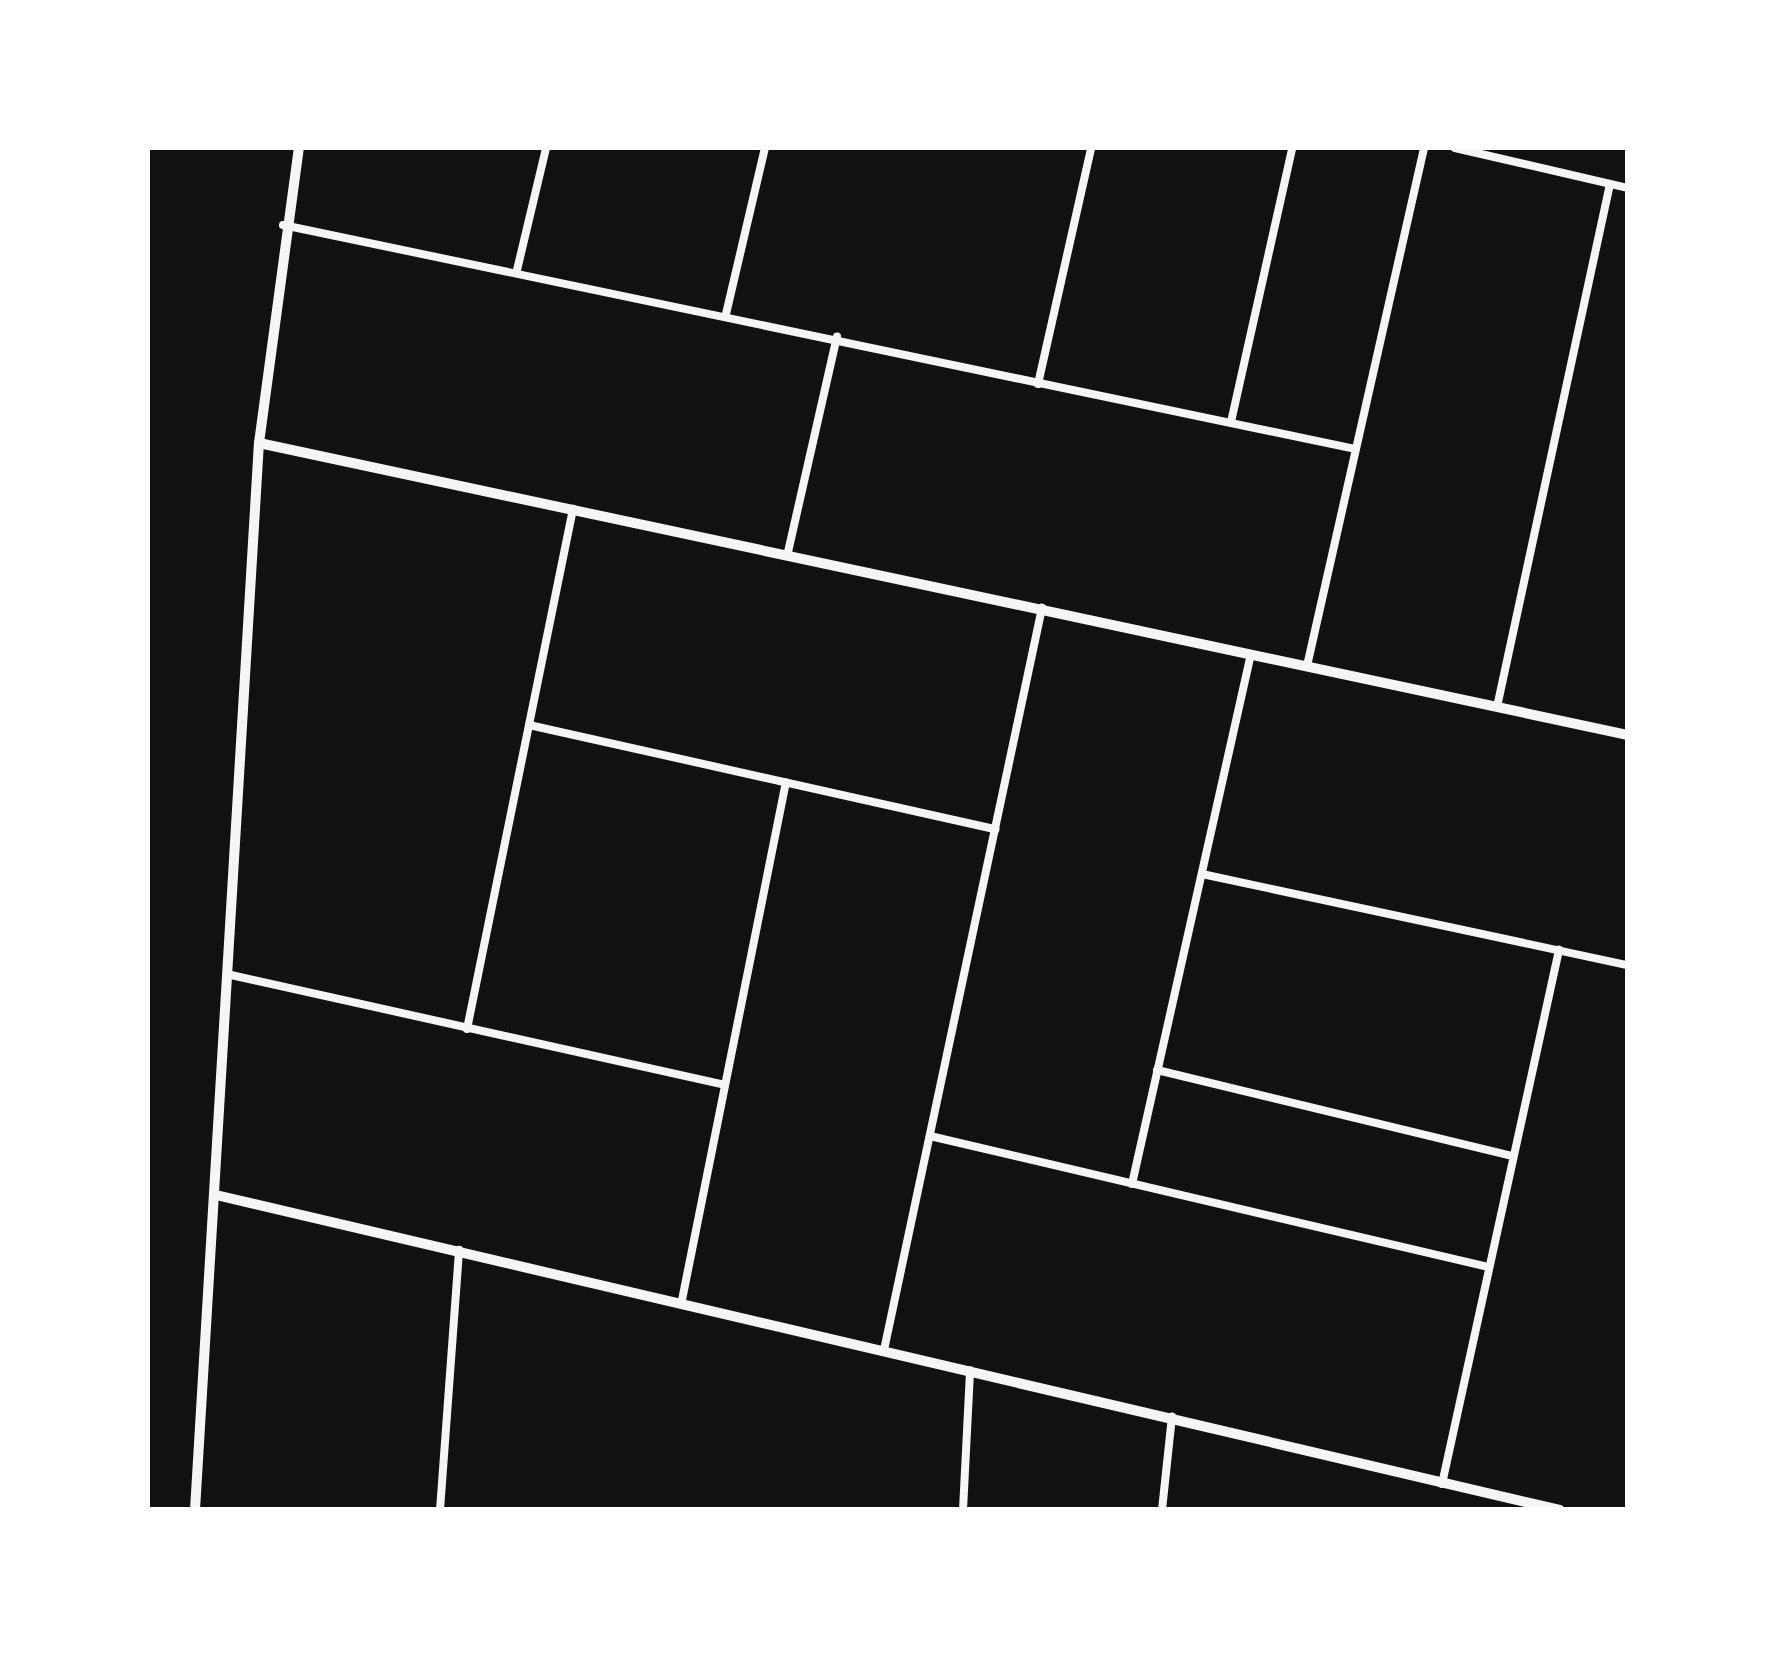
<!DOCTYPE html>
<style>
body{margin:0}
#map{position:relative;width:1775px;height:1657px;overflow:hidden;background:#111;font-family:"Fira Sans Condensed",sans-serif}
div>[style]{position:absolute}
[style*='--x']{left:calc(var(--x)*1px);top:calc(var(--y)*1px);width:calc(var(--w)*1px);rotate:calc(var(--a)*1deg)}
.service>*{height:8px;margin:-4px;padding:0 4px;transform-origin:4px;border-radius:4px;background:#f5f5f5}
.minor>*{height:10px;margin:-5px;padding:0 5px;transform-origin:5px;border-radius:5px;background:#f5f5f5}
span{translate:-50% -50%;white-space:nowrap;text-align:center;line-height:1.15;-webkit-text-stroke:8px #fff;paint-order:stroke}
.frame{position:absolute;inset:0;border:150px solid #fff;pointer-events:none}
</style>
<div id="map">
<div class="service">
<div style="--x:1455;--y:148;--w:178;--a:13"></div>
<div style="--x:283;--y:225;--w:1095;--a:11.8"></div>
<div style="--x:517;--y:270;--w:125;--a:-76.6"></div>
<div style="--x:726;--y:314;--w:171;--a:-76.8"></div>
<div style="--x:1038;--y:384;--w:242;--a:-77.3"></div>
<div style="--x:1231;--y:422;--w:281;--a:-77.4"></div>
<div style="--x:788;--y:552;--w:221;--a:-77.2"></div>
<div style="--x:1307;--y:666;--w:531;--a:-77.27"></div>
<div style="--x:1497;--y:707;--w:535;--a:-77.81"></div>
<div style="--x:529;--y:725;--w:478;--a:12.6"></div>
<div style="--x:1202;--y:874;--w:436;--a:12.1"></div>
<div style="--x:231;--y:975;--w:506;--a:12.55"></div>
<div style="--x:467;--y:1029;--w:531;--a:-78.48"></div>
<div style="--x:1157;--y:1070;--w:366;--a:13.6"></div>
<div style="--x:930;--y:1136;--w:573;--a:13.21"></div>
<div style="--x:1132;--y:1184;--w:543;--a:-77.35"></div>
<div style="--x:682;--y:1300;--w:528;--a:-78.65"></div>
<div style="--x:884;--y:1350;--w:759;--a:-77.98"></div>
<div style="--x:1442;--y:1484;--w:547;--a:-77.64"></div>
<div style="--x:440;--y:1510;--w:261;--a:-85.8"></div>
<div style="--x:963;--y:1510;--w:140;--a:-87.1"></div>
<div style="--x:1162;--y:1510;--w:94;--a:-83.9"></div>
</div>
<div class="minor">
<div style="--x:259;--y:443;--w:1400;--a:12.04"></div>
<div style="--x:216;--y:1195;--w:1380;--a:13.19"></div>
<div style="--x:195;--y:1510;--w:1069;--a:-86.57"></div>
<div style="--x:259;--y:443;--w:298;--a:-82.3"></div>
</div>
<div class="frame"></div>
</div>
